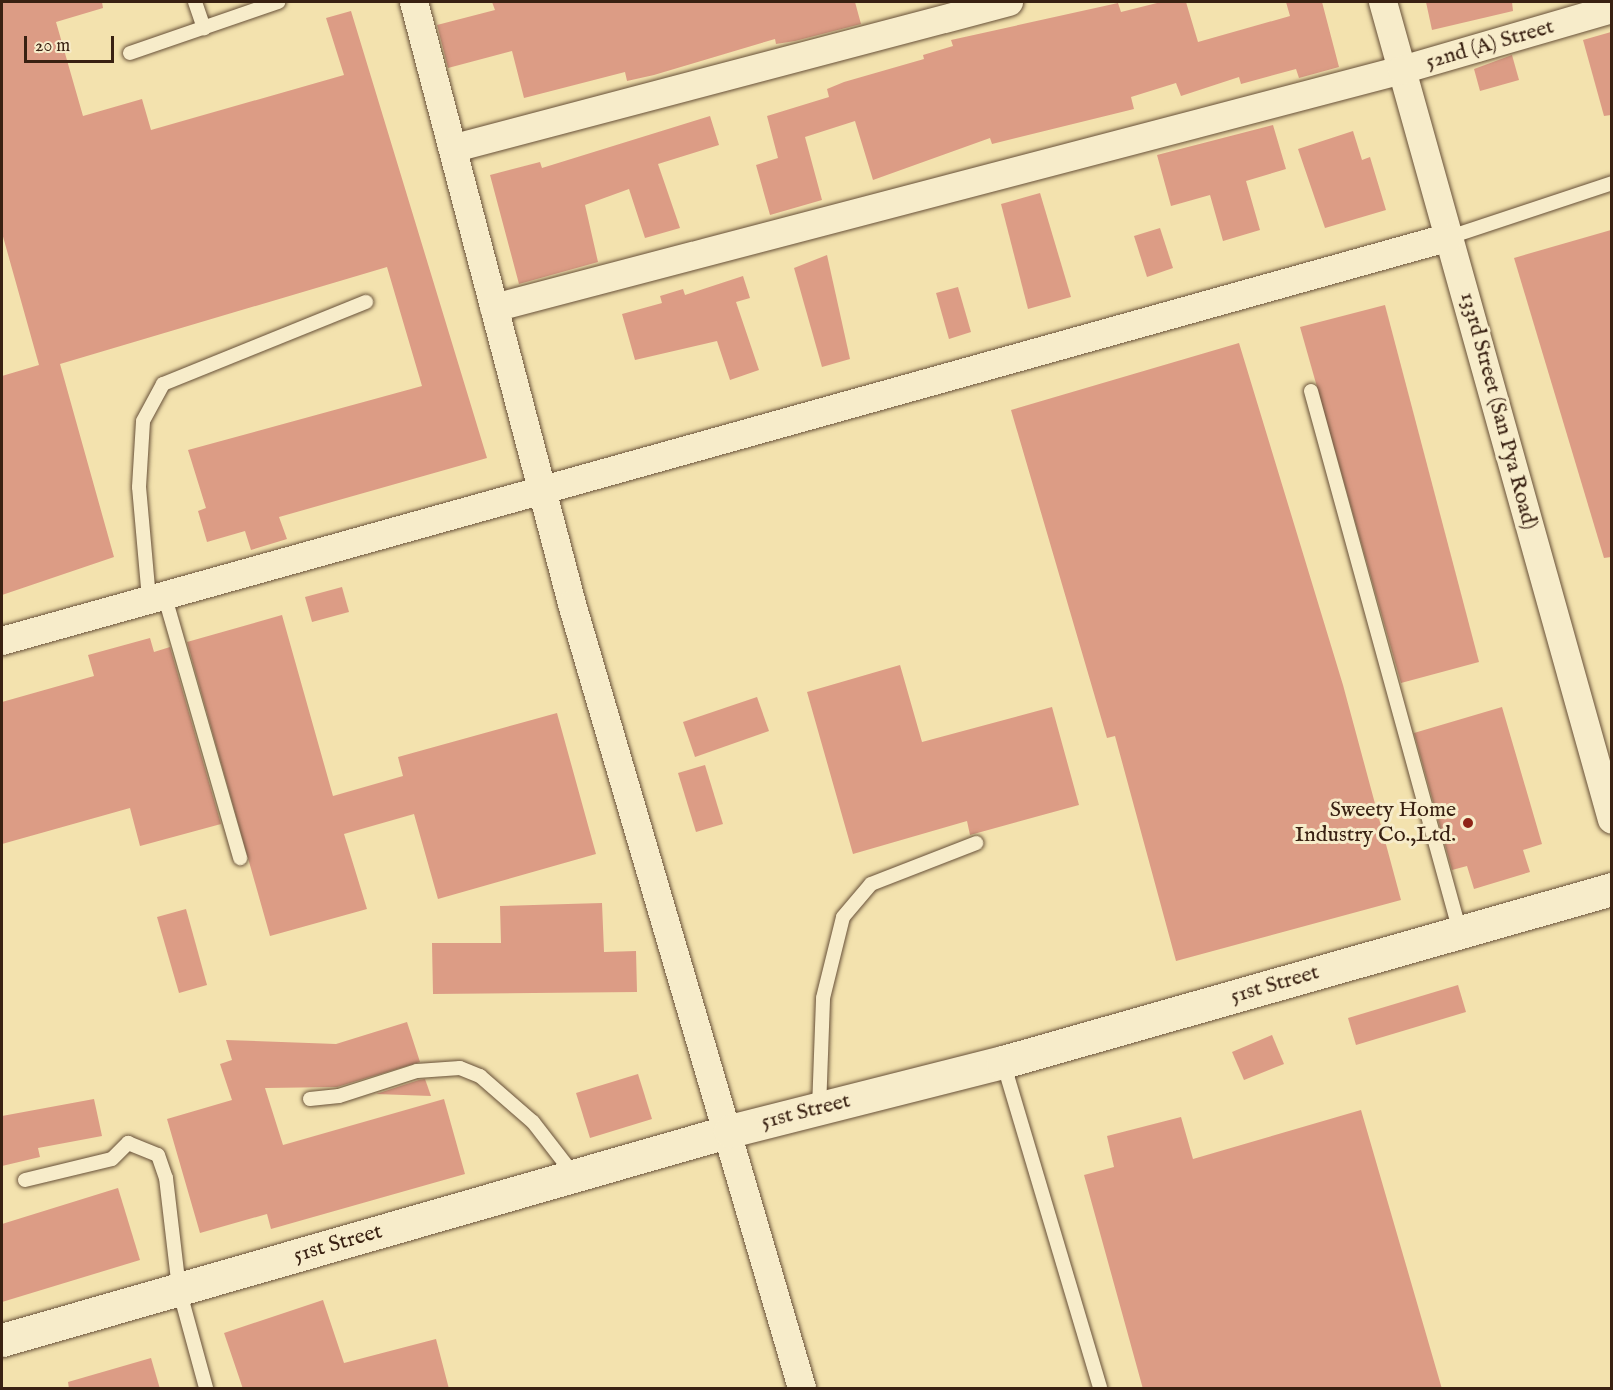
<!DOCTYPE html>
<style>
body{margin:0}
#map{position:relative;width:1613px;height:1390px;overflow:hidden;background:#f3e2ae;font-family:"IM FELL English",serif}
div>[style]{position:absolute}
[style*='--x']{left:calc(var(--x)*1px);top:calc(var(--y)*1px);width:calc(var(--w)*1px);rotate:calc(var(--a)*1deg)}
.building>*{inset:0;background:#dc9c85}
.roads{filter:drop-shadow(0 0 2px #685139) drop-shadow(0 0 2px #685139)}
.lane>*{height:14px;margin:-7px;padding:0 7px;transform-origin:7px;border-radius:7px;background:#f7ecca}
.street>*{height:28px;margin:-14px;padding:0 14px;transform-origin:14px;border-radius:14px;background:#f7ecca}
.secondary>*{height:33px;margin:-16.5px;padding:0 16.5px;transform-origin:16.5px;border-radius:16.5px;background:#f7ecca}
.dots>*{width:16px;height:16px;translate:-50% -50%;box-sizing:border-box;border:3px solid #f7ecca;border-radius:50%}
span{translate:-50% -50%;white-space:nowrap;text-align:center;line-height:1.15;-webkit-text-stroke:6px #f7ecca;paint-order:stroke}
.street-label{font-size:22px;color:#392112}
.poi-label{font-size:22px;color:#392112}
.right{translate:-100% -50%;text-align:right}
.frame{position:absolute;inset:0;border:3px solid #392112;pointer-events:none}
.scale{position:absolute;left:24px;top:36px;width:90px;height:27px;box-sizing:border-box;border:3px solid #392112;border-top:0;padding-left:8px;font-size:18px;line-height:21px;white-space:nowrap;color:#392112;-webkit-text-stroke:4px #f7ecca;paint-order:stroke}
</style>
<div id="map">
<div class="building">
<div style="clip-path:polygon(2px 2px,102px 2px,103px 8px,56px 22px,83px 116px,142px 99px,151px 130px,344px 75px,326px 18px,351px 11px,487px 458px,279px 517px,287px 539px,251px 550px,245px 531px,207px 542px,198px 511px,206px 508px,188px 450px,422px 386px,387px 267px,60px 364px,114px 557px,2px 595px,2px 376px,39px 365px,2px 233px)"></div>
<div style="clip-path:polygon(492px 2px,855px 2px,861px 24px,795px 41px,776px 44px,775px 39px,654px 75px,627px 81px,625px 72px,524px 98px,512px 51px,448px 68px,437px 25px,495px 10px)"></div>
<div style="clip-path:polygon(1161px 2px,1186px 2px,1198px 42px,1290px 16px,1286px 2px,1322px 2px,1339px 67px,1299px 78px,1296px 69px,1241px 84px,1239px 77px,1181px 96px,1176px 83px,1131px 97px,1134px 109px,992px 144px,990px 138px,873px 180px,855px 121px,805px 137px,822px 200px,770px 215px,756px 165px,778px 158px,767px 116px,829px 97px,827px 89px,844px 82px,924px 59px,923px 55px,953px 46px,951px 40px,1118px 3px,1121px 12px)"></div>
<div style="clip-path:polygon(1426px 2px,1512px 2px,1513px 11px,1432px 30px)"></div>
<div style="clip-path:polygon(1611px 32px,1611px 115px,1604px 116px,1583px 40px)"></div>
<div style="clip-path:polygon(1512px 55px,1519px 80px,1480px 91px,1474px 69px)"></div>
<div style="clip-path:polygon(710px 116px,719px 145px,658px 164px,680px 228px,645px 238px,629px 189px,585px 205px,598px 262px,519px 284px,490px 175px,540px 162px,542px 168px)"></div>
<div style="clip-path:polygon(1273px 125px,1286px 169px,1246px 181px,1260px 230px,1223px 241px,1210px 195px,1171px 206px,1157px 155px)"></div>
<div style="clip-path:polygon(1353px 131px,1362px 160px,1370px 157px,1386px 210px,1325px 228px,1298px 149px)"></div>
<div style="clip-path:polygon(1040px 193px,1071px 297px,1028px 309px,1001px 204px)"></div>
<div style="clip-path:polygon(1160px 228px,1173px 268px,1147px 277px,1134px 236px)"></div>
<div style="clip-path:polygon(1611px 230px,1611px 557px,1604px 558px,1514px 258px)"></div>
<div style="clip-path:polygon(827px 255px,850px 359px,822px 367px,794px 268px)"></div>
<div style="clip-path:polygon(743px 276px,750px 298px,736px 302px,759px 370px,730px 380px,717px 341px,635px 360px,622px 314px,662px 303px,660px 296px,683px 289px,685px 295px)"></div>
<div style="clip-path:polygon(958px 287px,971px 332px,949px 339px,936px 293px)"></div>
<div style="clip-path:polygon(1385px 305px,1479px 662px,1401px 683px,1300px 327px)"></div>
<div style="clip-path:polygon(1239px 343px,1343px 685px,1401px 900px,1176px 961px,1115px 736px,1107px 738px,1011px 410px)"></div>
<div style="clip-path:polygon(342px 587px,349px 612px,312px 622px,305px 597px)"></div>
<div style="clip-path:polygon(282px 615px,333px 796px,403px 776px,398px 757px,557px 713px,596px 854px,438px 899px,414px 814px,344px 834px,367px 909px,270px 936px,187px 642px)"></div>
<div style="clip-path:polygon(150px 638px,154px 652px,170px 647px,221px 824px,140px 846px,130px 808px,2px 844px,2px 702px,94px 676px,88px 655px)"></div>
<div style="clip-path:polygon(900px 665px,922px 742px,1052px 707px,1079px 805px,970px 835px,967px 821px,853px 854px,807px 692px)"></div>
<div style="clip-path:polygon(757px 697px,769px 731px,695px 757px,683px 722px)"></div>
<div style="clip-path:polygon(1502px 707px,1542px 844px,1523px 850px,1530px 872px,1474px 889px,1467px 866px,1452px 870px,1414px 733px)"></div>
<div style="clip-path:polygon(705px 765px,723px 824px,696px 832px,678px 773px)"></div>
<div style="clip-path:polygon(602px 903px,604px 952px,636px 951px,637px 992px,433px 994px,432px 943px,501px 943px,500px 906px)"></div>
<div style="clip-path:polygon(186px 909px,207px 985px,179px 993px,157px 917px)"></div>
<div style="clip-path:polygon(1458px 985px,1466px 1012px,1356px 1045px,1348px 1018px)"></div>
<div style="clip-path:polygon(407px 1022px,420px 1062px,337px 1087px,265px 1088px,283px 1145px,444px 1099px,465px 1174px,271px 1229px,267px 1214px,200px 1233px,167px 1119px,232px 1100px,220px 1064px,232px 1060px,226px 1040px,336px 1044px)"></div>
<div style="clip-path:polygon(1272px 1035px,1284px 1064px,1244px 1080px,1232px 1052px)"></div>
<div style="clip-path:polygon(638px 1074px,652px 1119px,590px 1138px,576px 1093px)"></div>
<div style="clip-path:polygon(425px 1079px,431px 1096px,376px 1094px,419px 1080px)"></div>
<div style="clip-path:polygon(94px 1099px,102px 1136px,38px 1148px,40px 1157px,2px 1166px,2px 1116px)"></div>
<div style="clip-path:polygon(1361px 1110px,1442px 1389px,1143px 1389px,1084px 1175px,1114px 1167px,1107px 1136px,1181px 1117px,1193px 1159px)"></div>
<div style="clip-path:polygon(118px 1188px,140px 1260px,2px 1302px,2px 1224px)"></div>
<div style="clip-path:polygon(323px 1300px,344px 1363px,436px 1339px,449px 1389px,243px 1389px,224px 1333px)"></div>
<div style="clip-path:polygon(151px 1358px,160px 1389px,69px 1389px,68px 1382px)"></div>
</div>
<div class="roads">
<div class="lane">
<div style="--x:195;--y:2;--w:28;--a:71"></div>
<div style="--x:130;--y:53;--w:157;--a:-19"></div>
<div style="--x:1450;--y:237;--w:171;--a:-18.4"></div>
<div style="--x:1311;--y:391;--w:561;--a:74.6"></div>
<div style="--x:164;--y:594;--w:275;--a:73.9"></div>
<div style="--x:149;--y:599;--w:112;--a:-95.1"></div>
<div style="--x:139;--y:487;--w:66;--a:-86.5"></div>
<div style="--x:143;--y:421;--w:42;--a:-61.6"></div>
<div style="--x:163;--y:384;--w:219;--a:-22"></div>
<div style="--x:1003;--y:1062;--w:340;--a:73.4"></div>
<div style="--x:310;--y:1099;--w:29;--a:-6"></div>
<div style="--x:339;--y:1096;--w:82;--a:-17.8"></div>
<div style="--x:417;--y:1071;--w:43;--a:-4"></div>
<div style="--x:460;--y:1068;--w:22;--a:22"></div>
<div style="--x:480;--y:1076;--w:70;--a:41"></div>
<div style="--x:533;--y:1122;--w:67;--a:52.3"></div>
<div style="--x:819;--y:1109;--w:111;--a:-87.9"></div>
<div style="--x:823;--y:998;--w:83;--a:-76.1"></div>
<div style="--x:843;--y:917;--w:43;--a:-49.7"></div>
<div style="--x:871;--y:884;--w:113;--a:-21.3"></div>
<div style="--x:25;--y:1180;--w:89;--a:-13.6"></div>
<div style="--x:112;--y:1159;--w:23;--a:-45"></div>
<div style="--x:128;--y:1143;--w:32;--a:22"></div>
<div style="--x:158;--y:1155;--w:24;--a:71"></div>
<div style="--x:166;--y:1178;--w:112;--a:83.3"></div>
<div style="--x:179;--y:1289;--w:103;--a:74.7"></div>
</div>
<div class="street">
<div style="--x:414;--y:2;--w:622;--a:75.29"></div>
<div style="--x:572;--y:604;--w:817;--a:73.65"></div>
<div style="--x:1383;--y:2;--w:849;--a:74.36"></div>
<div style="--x:455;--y:148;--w:573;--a:-14.76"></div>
<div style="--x:494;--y:308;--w:939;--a:-14.69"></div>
<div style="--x:1402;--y:70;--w:219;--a:-16.2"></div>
<div style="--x:2;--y:641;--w:1503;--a:-15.59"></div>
</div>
<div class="secondary">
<div style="--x:2;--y:1340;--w:757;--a:-16.02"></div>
<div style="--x:730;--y:1131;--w:282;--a:-14.2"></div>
<div style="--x:1003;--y:1062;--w:633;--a:-15.86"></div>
</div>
</div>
<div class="dots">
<div style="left:1468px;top:823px;background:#8f2418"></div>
</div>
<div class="street-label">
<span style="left:1490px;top:45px;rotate:-16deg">52nd (A) Street</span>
<span style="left:1498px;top:411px;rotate:75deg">133rd Street (San Pya Road)</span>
<span style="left:1275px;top:985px;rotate:-16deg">51st Street</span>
<span style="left:806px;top:1112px;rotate:-14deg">51st Street</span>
<span style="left:338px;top:1244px;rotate:-16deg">51st Street</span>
</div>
<div class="poi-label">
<span class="right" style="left:1456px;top:823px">Sweety Home<br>Industry Co.,Ltd.</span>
</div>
<div class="frame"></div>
<div class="scale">20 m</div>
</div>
